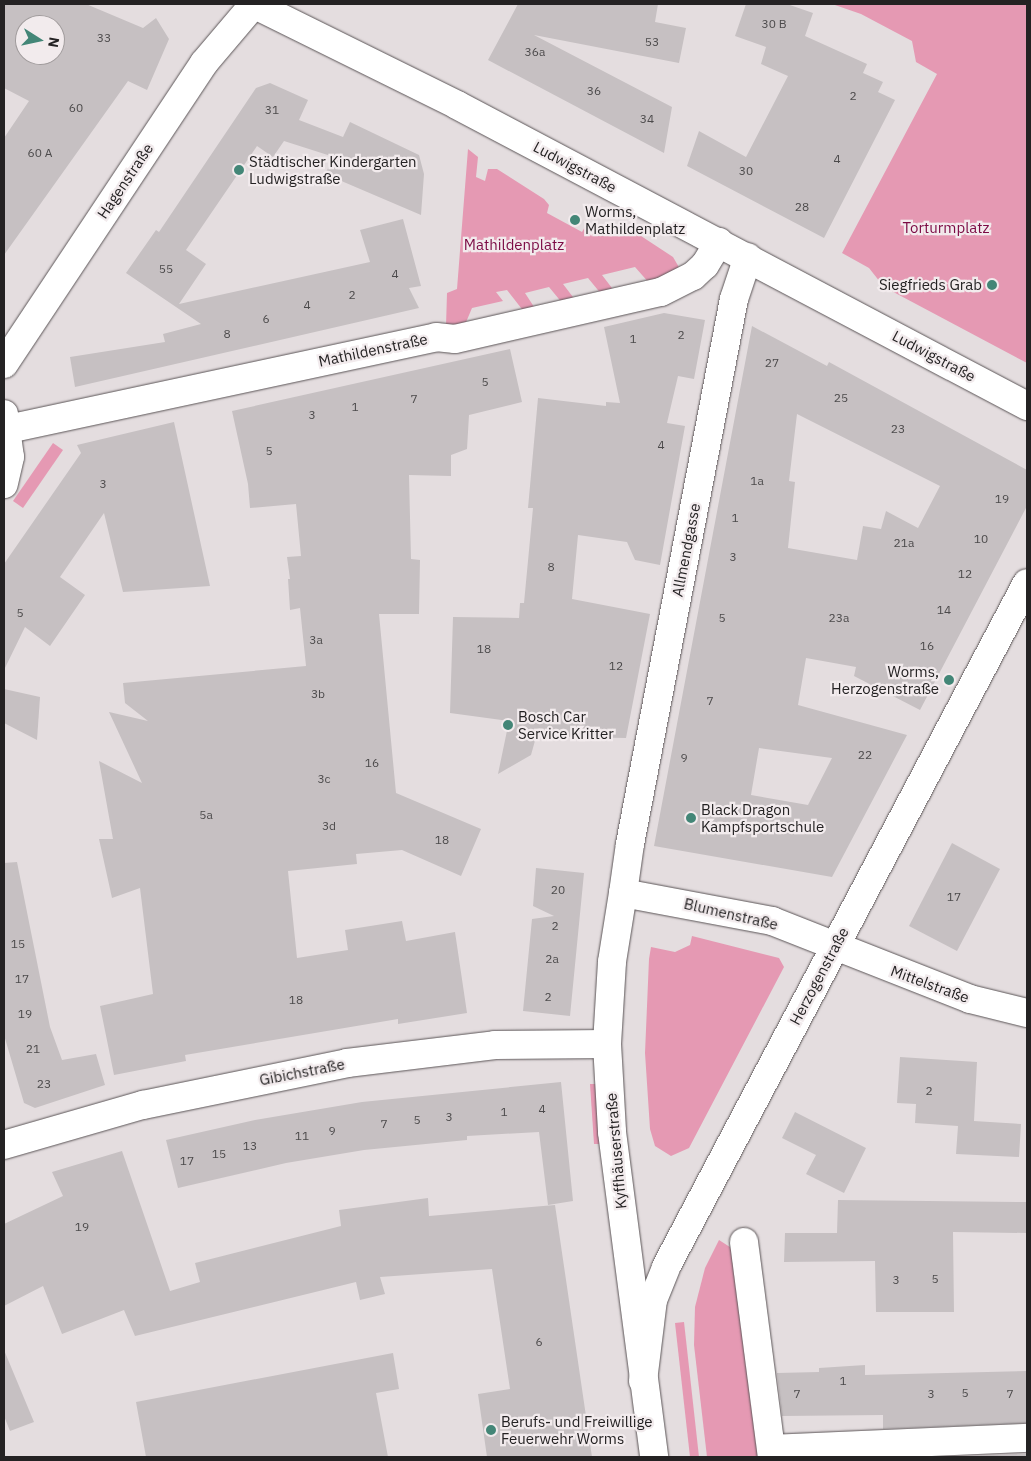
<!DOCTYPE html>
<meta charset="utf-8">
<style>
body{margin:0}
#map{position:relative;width:1031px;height:1461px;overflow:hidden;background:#e4dddf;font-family:"IBM Plex Sans",sans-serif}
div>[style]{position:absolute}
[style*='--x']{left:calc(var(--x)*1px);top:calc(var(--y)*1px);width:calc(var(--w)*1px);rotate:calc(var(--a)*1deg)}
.green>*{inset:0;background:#e599b3}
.building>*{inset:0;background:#c6c0c2}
.roads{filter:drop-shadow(0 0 1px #5b5557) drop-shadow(0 0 1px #5b5557)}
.minor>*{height:28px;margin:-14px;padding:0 14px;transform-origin:14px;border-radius:14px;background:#fff}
.tertiary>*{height:28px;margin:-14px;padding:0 14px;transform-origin:14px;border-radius:14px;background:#fff}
.secondary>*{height:28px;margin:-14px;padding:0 14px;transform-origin:14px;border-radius:14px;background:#fff}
.dots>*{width:14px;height:14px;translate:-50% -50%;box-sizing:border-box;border:2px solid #f2ebed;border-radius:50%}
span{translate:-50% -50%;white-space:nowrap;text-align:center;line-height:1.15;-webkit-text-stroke:4.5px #f2ebed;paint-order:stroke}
.number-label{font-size:12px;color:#4c4a4b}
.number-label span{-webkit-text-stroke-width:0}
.poi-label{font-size:15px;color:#242223}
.left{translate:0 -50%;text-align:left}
.right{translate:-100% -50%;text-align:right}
.street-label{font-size:15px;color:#242223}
.park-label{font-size:15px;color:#7b0a44}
.frame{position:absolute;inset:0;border:5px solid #242223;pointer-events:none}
.north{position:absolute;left:15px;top:15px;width:50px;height:50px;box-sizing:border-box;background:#f2ebed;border:1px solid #a09b9c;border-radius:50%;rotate:100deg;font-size:14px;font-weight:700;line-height:20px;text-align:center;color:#242223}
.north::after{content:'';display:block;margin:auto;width:18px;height:22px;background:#438677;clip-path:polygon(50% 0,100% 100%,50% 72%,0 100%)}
</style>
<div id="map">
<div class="green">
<div style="clip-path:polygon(832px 4px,1027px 4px,1027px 363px,884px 287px,869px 268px,842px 253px,937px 74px,916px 62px,912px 41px,861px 14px)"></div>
<div style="clip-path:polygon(468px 149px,478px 157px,476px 177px,485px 181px,488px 169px,497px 169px,544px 199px,549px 205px,547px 213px,582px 232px,586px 225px,641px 236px,673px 257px,680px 269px,650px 284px,635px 267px,602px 275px,615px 292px,602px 295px,588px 278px,563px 284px,576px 301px,563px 304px,549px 287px,525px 293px,536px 310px,525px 313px,507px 290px,496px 292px,503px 301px,472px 308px,464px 327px,446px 326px,447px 293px,457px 289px)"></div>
<div style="clip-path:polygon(53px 443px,63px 450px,23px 508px,13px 501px)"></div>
<div style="clip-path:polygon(692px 936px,779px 958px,784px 967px,689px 1148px,671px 1156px,655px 1146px,650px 1129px,645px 1053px,649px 959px,651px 947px,675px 952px,690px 945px)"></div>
<div style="clip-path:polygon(590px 1084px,598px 1084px,601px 1144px,594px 1144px)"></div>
<div style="clip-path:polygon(719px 1240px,733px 1249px,759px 1457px,707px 1457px,694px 1345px,695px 1307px,705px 1268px)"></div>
<div style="clip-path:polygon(684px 1322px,699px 1457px,690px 1457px,675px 1323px)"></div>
</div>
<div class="building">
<div style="clip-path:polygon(evenodd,4px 4px,86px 4px,143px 28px,156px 18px,169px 39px,147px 90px,128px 81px,4px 255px,4px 138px,29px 101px,4px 88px,4px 4px,25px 25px,55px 25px,55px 55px,25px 55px,25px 25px)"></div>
<div style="clip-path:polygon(518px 4px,658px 4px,655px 22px,686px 28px,679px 63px,534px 35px,672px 107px,664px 153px,488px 60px)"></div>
<div style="clip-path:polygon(746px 4px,787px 4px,813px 13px,805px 36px,867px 64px,863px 73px,883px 82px,878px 92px,895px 100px,824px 238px,687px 166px,699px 131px,746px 157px,788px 76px,761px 64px,766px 47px,735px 36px)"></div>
<div style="clip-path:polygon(270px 83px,308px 100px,299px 120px,343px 137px,350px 122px,419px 155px,424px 174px,421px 215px,325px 174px,334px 157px,284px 141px,273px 157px,257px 146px,186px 250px,206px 264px,179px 304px,370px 262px,360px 230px,403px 219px,421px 286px,409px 288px,419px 308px,75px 387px,70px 357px,165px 342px,163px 334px,201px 324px,126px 273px,156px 230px,159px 232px,256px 88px)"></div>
<div style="clip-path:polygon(664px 313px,705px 320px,694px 379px,678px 376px,667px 423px,685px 426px,660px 565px,635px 560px,627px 542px,578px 535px,572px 599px,650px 614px,626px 738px,568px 737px,538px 730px,531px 755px,498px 774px,509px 721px,450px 713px,453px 617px,519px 618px,520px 603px,524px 603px,533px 508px,528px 508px,538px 398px,606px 406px,606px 402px,620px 403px,604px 327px)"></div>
<div style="clip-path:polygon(evenodd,752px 326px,827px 366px,829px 362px,1027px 470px,1027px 506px,920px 710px,854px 676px,856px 667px,806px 658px,798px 705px,907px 735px,832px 877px,654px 846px,752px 326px,797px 414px,940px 486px,918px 528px,886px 511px,881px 529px,863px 526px,857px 560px,788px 548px,795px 482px,789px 481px,797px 414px,752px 326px,759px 748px,832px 758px,808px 805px,751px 795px,759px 748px)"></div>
<div style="clip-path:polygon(510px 349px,522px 402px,469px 415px,467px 449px,451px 455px,451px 476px,409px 475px,411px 559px,420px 560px,419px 614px,379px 614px,396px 793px,481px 829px,461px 876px,402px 850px,356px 854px,357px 864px,288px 871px,297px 958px,348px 950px,345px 930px,402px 921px,406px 941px,455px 932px,467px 1013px,398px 1024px,398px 1019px,185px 1055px,186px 1061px,114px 1075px,100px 1006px,153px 994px,140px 888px,112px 898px,99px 839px,113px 839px,99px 761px,142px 783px,109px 712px,148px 721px,125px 703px,123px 683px,306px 666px,300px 608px,290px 610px,288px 579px,290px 579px,287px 557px,301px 556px,296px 504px,250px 508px,248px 484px,232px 411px)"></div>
<div style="clip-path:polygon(174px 422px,210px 586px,123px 592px,104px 513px,60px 577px,85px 595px,50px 646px,25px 627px,4px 670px,4px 564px,81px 453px,77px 445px)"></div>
<div style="clip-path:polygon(4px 689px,40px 697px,37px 740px,4px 723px)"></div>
<div style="clip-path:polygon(952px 843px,1000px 869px,957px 951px,909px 926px)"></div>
<div style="clip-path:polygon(17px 862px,50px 1027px,62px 1060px,96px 1054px,105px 1085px,35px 1108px,24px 1103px,4px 1035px,4px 863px)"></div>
<div style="clip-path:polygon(536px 868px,584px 873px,570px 1016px,523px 1011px,532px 919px,554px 916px,533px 906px)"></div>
<div style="clip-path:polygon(900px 1057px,977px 1062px,974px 1121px,1021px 1124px,1019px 1157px,956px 1154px,958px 1126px,915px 1123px,916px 1104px,897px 1103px)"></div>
<div style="clip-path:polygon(561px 1082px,573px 1201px,548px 1205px,539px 1132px,467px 1136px,467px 1140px,364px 1150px,286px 1163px,178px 1188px,166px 1140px,255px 1120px,362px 1102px)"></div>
<div style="clip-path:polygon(795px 1112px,866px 1148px,844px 1193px,806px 1174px,816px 1155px,782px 1138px)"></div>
<div style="clip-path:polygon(122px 1151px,170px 1291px,200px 1282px,195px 1263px,341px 1226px,339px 1210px,428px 1198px,429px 1216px,555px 1205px,592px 1457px,487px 1457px,478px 1394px,510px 1389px,492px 1269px,380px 1277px,385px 1294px,360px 1300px,356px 1282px,135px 1336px,124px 1310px,62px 1334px,43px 1286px,4px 1306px,4px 1224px,63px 1196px,52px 1172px)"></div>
<div style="clip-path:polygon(838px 1200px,1027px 1202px,1027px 1233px,953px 1232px,954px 1312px,876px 1312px,875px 1261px,784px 1262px,785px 1233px,837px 1233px)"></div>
<div style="clip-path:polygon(4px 1350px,34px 1422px,10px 1431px,4px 1416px)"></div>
<div style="clip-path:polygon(393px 1353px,399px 1389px,376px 1393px,388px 1457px,146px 1457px,136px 1402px)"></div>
<div style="clip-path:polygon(865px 1365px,865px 1375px,1027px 1371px,1027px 1423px,883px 1429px,883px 1415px,782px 1416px,777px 1373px,819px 1372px,819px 1368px)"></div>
<div style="clip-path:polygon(1027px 1454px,1027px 1457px,943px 1457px)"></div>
</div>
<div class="roads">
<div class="minor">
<div style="--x:4;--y:364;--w:361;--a:-56.4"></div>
<div style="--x:204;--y:63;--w:77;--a:-49.7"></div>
<div style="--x:4;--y:414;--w:43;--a:82.1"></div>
<div style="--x:10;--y:457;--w:28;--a:103"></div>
<div style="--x:8;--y:429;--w:438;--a:-12.1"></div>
<div style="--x:436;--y:337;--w:19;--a:6"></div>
<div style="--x:455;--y:339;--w:211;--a:-12.9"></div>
<div style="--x:661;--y:292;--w:36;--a:-27"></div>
<div style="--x:693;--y:276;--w:16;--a:-43"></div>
<div style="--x:705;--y:265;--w:27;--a:-59"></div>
<div style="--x:623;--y:893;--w:152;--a:10.6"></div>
<div style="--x:772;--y:921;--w:213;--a:21.5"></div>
<div style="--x:970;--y:999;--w:59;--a:13.8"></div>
<div style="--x:4;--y:1145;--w:145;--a:-16.1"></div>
<div style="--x:143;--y:1105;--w:208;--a:-11.6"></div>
<div style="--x:347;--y:1063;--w:149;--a:-6.9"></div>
<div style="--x:495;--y:1045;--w:112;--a:-0.5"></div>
<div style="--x:744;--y:1242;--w:217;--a:82.6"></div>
<div style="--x:772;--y:1449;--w:255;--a:-2.5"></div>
</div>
<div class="tertiary">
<div style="--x:623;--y:893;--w:49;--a:-81.9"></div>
</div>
<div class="secondary">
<div style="--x:253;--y:4;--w:228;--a:26.3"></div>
<div style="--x:457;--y:105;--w:645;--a:27.84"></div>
<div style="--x:630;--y:844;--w:555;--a:-79.2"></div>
<div style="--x:734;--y:299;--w:44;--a:-71.6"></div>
<div style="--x:623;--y:893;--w:70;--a:99.1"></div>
<div style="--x:612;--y:962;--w:82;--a:93.5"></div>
<div style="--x:607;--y:1044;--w:88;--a:86.7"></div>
<div style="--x:612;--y:1132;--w:328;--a:82.6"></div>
<div style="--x:643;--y:1381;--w:82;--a:-83"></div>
<div style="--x:653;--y:1300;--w:35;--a:-68"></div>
<div style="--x:666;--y:1267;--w:773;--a:-62.18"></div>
</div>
</div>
<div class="dots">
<div style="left:239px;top:170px;background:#438677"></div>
<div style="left:575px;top:220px;background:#438677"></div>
<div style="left:992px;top:285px;background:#438677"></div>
<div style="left:949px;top:680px;background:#438677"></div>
<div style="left:508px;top:725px;background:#438677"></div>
<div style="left:691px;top:818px;background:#438677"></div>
<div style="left:491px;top:1430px;background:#438677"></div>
</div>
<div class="number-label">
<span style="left:774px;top:24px">30 B</span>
<span style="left:104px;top:38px">33</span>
<span style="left:652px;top:42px">53</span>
<span style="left:535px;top:52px">36a</span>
<span style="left:594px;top:91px">36</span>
<span style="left:853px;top:96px">2</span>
<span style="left:76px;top:108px">60</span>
<span style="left:272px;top:110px">31</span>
<span style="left:647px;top:119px">34</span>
<span style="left:40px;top:153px">60 A</span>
<span style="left:837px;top:159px">4</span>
<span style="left:746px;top:171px">30</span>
<span style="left:802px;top:207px">28</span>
<span style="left:166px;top:269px">55</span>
<span style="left:395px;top:274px">4</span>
<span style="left:352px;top:295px">2</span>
<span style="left:307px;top:305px">4</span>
<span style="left:266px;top:319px">6</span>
<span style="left:227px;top:334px">8</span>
<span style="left:681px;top:335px">2</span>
<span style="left:633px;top:339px">1</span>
<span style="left:772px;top:363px">27</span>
<span style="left:485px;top:382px">5</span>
<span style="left:841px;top:398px">25</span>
<span style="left:414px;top:399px">7</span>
<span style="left:355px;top:407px">1</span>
<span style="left:312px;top:415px">3</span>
<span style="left:898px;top:429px">23</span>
<span style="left:661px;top:445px">4</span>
<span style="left:269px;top:451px">5</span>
<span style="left:757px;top:481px">1a</span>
<span style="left:103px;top:484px">3</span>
<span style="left:1002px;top:499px">19</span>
<span style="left:735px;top:518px">1</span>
<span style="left:981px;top:539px">10</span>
<span style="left:904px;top:543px">21a</span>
<span style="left:733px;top:557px">3</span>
<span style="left:551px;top:567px">8</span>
<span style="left:965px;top:574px">12</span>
<span style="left:944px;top:610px">14</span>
<span style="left:20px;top:613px">5</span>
<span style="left:722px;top:618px">5</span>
<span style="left:839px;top:618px">23a</span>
<span style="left:316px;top:640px">3a</span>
<span style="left:927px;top:646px">16</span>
<span style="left:484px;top:649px">18</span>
<span style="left:616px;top:666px">12</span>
<span style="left:318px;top:694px">3b</span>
<span style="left:710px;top:701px">7</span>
<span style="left:865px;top:755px">22</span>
<span style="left:684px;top:758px">9</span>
<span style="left:372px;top:763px">16</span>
<span style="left:324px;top:779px">3c</span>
<span style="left:206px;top:815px">5a</span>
<span style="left:329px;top:826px">3d</span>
<span style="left:442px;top:840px">18</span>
<span style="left:558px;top:890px">20</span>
<span style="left:954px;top:897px">17</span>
<span style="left:555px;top:926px">2</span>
<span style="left:18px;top:944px">15</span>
<span style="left:552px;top:959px">2a</span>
<span style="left:22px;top:979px">17</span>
<span style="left:548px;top:997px">2</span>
<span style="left:296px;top:1000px">18</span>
<span style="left:25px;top:1014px">19</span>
<span style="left:33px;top:1049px">21</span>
<span style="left:44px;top:1084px">23</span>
<span style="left:929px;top:1091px">2</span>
<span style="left:542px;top:1109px">4</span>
<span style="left:504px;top:1112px">1</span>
<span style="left:449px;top:1117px">3</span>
<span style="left:417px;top:1120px">5</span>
<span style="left:384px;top:1124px">7</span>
<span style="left:332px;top:1131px">9</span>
<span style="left:302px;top:1136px">11</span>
<span style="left:250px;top:1146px">13</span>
<span style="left:219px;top:1154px">15</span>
<span style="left:187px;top:1161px">17</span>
<span style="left:82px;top:1227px">19</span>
<span style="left:935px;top:1279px">5</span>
<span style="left:896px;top:1280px">3</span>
<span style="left:539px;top:1342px">6</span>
<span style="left:843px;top:1381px">1</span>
<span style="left:965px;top:1393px">5</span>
<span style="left:797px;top:1394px">7</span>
<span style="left:931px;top:1394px">3</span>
<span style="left:1010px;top:1394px">7</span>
</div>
<div class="poi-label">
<span class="left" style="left:249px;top:170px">Städtischer Kindergarten<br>Ludwigstraße</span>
<span class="left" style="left:585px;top:220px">Worms,<br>Mathildenplatz</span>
<span class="right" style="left:982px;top:285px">Siegfrieds Grab</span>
<span class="right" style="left:939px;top:680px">Worms,<br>Herzogenstraße</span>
<span class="left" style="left:518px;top:725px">Bosch Car<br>Service Kritter</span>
<span class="left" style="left:701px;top:818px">Black Dragon<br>Kampfsportschule</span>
<span class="left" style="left:501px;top:1430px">Berufs- und Freiwillige<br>Feuerwehr Worms</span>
</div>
<div class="street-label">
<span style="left:575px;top:167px;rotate:28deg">Ludwigstraße</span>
<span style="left:125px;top:181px;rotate:-56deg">Hagenstraße</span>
<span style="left:373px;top:350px;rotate:-12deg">Mathildenstraße</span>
<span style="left:934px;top:356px;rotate:28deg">Ludwigstraße</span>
<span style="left:686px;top:550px;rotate:-79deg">Allmendgasse</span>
<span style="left:731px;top:914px;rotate:13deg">Blumenstraße</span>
<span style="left:819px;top:976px;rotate:-62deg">Herzogenstraße</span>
<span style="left:930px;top:984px;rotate:20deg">Mittelstraße</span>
<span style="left:302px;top:1072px;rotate:-11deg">Gibichstraße</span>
<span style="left:616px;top:1151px;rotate:-95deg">Kyffhäuserstraße</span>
</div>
<div class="park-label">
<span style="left:946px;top:228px">Torturmplatz</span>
<span style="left:514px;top:245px">Mathildenplatz</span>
</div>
<div class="frame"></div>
<div class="north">N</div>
</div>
